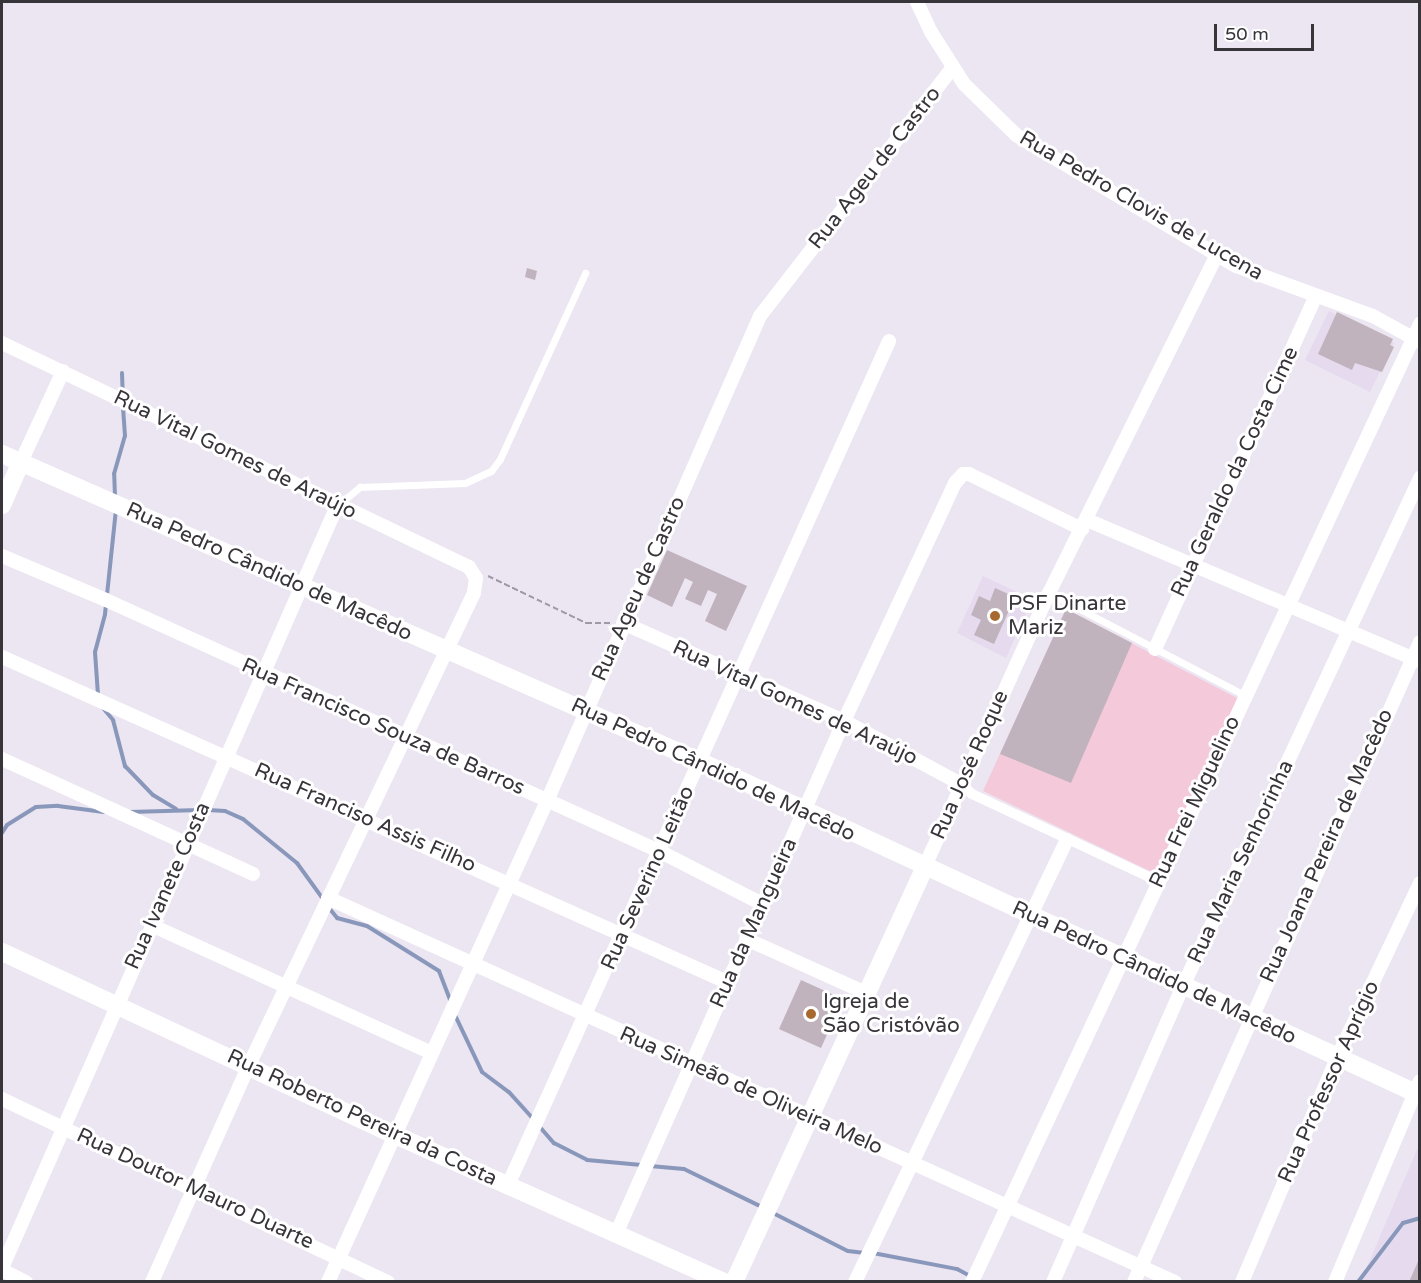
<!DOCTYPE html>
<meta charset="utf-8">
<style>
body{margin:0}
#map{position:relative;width:1421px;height:1283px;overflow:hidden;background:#ece5f2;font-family:"Varela Round",sans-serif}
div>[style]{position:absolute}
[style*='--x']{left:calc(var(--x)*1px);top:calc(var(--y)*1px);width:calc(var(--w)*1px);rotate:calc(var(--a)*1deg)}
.built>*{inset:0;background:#e6daef}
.green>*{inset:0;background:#f4cada}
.stream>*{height:4px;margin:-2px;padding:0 2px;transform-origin:2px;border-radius:2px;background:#8998ba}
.building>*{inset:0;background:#c0b3bd}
.path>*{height:2px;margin-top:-1px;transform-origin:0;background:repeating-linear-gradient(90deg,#9e99a3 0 6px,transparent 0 9px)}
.service>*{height:7px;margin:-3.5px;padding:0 3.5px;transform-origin:3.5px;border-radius:3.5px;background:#fff}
.pedestrian>*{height:10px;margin:-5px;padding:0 5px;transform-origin:5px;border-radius:5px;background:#fff}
.minor>*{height:14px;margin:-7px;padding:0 7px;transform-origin:7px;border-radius:7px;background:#fff}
.tertiary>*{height:18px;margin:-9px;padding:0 9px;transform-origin:9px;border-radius:9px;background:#fff}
.dots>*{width:16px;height:16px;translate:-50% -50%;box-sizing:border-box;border:3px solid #fff;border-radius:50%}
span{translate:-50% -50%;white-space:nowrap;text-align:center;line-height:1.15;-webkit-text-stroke:6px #fff;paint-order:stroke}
.street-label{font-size:21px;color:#37343a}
.poi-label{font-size:21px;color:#37343a}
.left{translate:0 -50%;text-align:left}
.frame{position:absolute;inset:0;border:3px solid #37343a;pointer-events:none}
.scale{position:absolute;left:1214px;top:24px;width:100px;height:27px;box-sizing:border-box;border:3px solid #37343a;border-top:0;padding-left:8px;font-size:18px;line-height:21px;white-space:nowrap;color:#37343a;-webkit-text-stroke:4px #fff;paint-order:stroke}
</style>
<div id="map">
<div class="built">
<div style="clip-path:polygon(1329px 311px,1394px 343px,1370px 392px,1305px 360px)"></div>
<div style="clip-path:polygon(983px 576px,1032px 599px,1006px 658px,957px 633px)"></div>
<div style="clip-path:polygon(1419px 1145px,1419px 1281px,1361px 1281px)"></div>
</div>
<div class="green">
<div style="clip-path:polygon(1066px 609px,1239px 699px,1158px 875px,983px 791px)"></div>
</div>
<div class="stream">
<div style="--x:122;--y:373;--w:23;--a:88"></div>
<div style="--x:115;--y:497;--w:23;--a:-92"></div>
<div style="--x:114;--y:474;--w:40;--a:-74"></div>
<div style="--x:125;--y:436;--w:32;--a:-94"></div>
<div style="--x:98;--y:695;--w:43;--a:-94"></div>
<div style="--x:95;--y:652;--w:39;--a:-75"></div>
<div style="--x:105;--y:614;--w:105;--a:-84"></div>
<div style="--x:103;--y:708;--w:16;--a:50"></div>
<div style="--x:113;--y:720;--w:48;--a:75.4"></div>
<div style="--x:125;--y:766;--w:40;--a:46"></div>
<div style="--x:153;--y:795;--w:27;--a:31"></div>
<div style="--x:208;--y:810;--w:17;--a:3"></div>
<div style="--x:225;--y:811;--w:20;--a:24"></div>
<div style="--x:243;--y:819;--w:70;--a:39.2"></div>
<div style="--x:297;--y:863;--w:44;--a:54.2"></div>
<div style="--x:130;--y:812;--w:70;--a:-1.6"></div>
<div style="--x:2;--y:833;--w:9;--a:-58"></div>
<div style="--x:7;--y:825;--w:34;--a:-32"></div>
<div style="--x:36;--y:807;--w:22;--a:-3"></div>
<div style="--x:58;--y:806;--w:46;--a:7.4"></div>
<div style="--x:329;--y:908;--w:13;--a:51"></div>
<div style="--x:337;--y:918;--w:31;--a:15"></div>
<div style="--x:367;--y:926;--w:85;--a:32"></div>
<div style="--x:439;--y:971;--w:34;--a:69"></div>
<div style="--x:454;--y:1013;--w:65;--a:64.6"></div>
<div style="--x:482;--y:1072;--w:34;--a:37"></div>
<div style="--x:509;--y:1092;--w:38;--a:48"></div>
<div style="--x:539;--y:1126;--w:23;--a:49"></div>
<div style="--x:554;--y:1143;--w:37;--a:27"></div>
<div style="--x:587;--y:1160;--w:55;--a:5.2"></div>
<div style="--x:650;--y:1166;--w:34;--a:5"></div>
<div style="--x:684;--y:1169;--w:87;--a:26"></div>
<div style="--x:771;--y:1212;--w:86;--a:26.9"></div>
<div style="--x:848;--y:1251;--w:17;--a:7"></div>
<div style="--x:873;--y:1253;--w:86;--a:10.8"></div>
<div style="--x:957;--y:1269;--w:27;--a:28"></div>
<div style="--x:1358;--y:1282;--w:74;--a:-52.7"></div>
<div style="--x:1403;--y:1223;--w:18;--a:-16"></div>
</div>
<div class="building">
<div style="clip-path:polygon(527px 268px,537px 271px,535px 280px,525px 277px)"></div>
<div style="clip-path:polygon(1337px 312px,1393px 339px,1390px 345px,1394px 347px,1382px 372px,1355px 363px,1352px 370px,1318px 354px)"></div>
<div style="clip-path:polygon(667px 550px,747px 586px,726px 631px,705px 621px,717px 594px,708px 590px,701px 606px,685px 599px,693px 582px,685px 578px,672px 607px,647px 595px)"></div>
<div style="clip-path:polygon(995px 588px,1015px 597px,994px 644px,974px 635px,981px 620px,971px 615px,979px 596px,990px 601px)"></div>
<div style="clip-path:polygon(1066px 609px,1132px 643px,1071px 783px,1000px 754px)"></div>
<div style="clip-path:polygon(801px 980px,843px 999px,821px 1048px,779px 1029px)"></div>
<div style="clip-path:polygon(1420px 1257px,1420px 1282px,1409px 1282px)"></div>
</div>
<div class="path">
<div style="--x:488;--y:576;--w:109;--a:25.6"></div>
<div style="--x:586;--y:623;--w:24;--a:0"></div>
</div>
<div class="service">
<div style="--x:337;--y:506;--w:30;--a:-40"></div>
<div style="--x:360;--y:487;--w:105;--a:-2.2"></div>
<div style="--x:465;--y:483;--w:29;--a:-25"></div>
<div style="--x:491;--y:471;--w:15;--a:-53"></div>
<div style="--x:500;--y:459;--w:205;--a:-65.4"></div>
<div style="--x:1049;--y:593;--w:220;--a:27.6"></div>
</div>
<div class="pedestrian">
<div style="--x:961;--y:784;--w:15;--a:42"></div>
<div style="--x:972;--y:794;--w:205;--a:25.1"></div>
</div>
<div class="minor">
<div style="--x:917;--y:2;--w:33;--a:65"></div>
<div style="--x:931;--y:32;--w:62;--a:57.6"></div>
<div style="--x:964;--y:84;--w:73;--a:44.4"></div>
<div style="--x:1016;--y:135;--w:256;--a:30.8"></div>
<div style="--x:1236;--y:266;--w:146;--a:20.1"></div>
<div style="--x:1373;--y:316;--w:54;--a:29"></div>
<div style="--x:2;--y:343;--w:518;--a:25.63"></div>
<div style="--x:469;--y:567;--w:13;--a:58"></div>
<div style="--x:476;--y:578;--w:15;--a:98"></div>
<div style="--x:474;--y:593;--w:523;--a:115.49"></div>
<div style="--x:249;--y:1065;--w:238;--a:114.1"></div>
<div style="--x:21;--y:462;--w:100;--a:-65.2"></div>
<div style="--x:1087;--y:520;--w:361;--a:23"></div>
<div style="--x:2;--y:556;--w:113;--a:22.9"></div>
<div style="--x:106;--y:600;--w:610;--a:24.42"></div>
<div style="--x:661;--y:852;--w:114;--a:27.2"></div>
<div style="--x:623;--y:623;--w:242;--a:23.9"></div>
<div style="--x:844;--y:721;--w:133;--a:28.3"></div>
<div style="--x:1155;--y:649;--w:388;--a:-65.5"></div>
<div style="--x:2;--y:657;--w:795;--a:24.15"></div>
<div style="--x:2;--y:759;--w:276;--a:24.6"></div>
<div style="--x:925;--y:866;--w:300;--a:-65.6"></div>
<div style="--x:1049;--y:593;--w:378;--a:-63.6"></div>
<div style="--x:328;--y:898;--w:930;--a:24.39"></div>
<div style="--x:151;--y:925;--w:307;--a:24.5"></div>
<div style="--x:746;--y:939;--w:132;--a:24.2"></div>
<div style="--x:2;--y:1099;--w:427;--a:25.4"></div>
<div style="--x:508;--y:1185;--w:926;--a:-65.7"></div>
<div style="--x:616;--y:1234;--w:561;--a:-66.04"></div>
<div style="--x:844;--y:721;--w:263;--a:-65"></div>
<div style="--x:955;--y:483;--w:12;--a:-48"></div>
<div style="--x:963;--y:474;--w:6;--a:0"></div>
<div style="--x:969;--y:474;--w:126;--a:26"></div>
<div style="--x:2;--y:1268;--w:832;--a:-66.27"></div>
<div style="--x:2;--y:1270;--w:27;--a:27"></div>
<div style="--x:328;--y:1282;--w:529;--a:-65.52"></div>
<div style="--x:547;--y:801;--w:530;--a:-66.29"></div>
<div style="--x:760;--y:316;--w:315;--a:-52.2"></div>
<div style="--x:855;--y:1282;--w:490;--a:-64.4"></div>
<div style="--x:972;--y:1282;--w:1058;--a:-64.94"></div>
<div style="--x:1053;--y:1282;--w:323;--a:-66.3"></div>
<div style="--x:1183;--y:986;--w:561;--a:-64.99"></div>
<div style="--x:1134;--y:1282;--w:701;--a:-65.92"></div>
<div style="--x:1242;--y:1282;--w:243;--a:-67"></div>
<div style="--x:1337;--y:1058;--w:194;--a:-64.6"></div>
<div style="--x:1335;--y:1282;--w:218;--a:-67.1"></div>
</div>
<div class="tertiary">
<div style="--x:2;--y:454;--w:762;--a:23.77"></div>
<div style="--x:699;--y:761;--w:795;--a:24.86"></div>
<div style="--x:2;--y:505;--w:47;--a:-66.2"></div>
<div style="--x:2;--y:952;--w:431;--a:25"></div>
<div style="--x:393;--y:1134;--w:363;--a:24.1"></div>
<div style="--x:734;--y:1282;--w:458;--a:-65.3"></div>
</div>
<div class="dots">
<div style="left:995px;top:616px;background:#a7692f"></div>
<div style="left:811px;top:1014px;background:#a7692f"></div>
</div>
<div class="street-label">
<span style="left:875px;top:168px;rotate:-52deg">Rua Ageu de Castro</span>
<span style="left:1141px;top:206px;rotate:30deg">Rua Pedro Clovis de Lucena</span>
<span style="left:235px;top:455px;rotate:26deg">Rua Vital Gomes de Araújo</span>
<span style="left:1235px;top:472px;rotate:-65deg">Rua Geraldo da Costa Cime</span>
<span style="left:269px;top:572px;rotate:24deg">Rua Pedro Cândido de Macêdo</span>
<span style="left:639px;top:589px;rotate:-66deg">Rua Ageu de Castro</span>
<span style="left:795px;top:703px;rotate:25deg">Rua Vital Gomes de Araújo</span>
<span style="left:383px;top:727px;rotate:24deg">Rua Francisco Souza de Barros</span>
<span style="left:970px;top:765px;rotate:-66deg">Rua José Roque</span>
<span style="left:713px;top:770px;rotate:25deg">Rua Pedro Cândido de Macêdo</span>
<span style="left:1195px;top:802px;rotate:-65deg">Rua Frei Miguelino</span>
<span style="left:365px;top:818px;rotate:24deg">Rua Franciso Assis Filho</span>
<span style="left:1327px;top:846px;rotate:-66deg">Rua Joana Pereira de Macêdo</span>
<span style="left:1241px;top:862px;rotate:-65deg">Rua Maria Senhorinha</span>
<span style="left:648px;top:878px;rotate:-66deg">Rua Severino Leitão</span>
<span style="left:168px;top:886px;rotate:-66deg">Rua Ivanete Costa</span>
<span style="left:754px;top:923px;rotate:-66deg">Rua da Mangueira</span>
<span style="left:1154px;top:973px;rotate:25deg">Rua Pedro Cândido de Macêdo</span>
<span style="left:1329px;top:1082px;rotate:-66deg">Rua Professor Aprígio</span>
<span style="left:751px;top:1091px;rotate:24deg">Rua Simeão de Oliveira Melo</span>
<span style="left:362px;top:1118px;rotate:25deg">Rua Roberto Pereira da Costa</span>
<span style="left:195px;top:1189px;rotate:25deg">Rua Doutor Mauro Duarte</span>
</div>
<div class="poi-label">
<span class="left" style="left:1008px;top:616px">PSF Dinarte<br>Mariz</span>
<span class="left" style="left:823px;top:1014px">Igreja de<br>São Cristóvão</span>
</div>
<div class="frame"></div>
<div class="scale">50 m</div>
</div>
